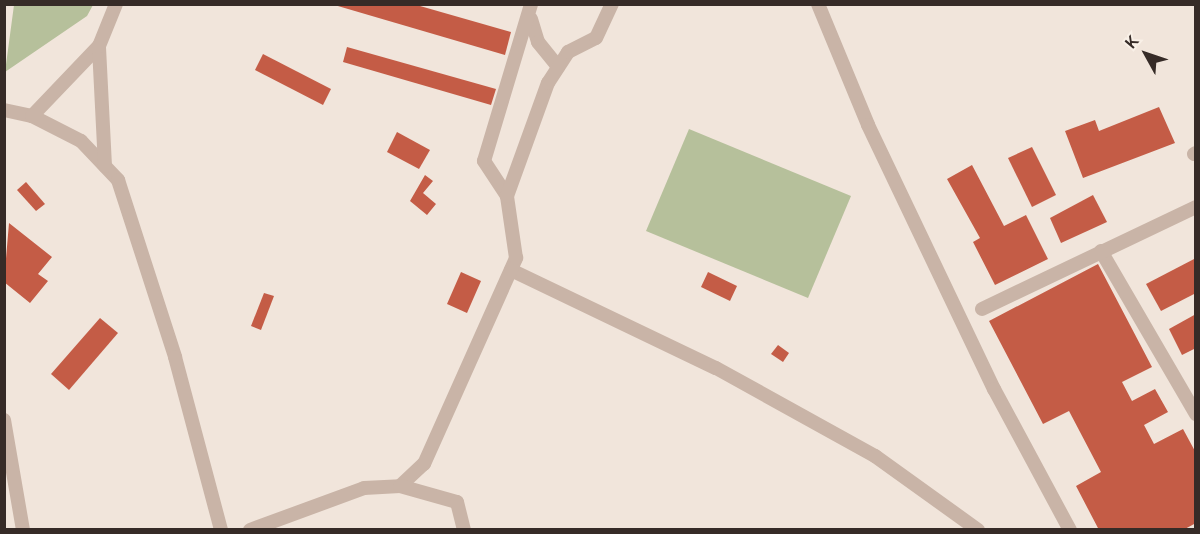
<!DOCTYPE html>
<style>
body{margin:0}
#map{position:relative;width:1200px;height:534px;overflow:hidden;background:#f1e5db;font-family:Raleway,sans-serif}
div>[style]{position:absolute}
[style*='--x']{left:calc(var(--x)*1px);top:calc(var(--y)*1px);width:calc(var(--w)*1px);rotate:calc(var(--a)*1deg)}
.green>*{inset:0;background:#b6c09b}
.building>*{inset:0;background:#c45c46}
.minor>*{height:14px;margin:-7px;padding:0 7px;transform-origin:7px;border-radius:7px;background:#c9b4a7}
span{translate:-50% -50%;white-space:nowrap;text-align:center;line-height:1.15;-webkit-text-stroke:5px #f9f0e7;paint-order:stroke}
.frame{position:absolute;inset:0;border:6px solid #362b27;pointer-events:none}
.north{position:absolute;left:1116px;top:24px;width:60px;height:60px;-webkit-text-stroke:4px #f9f0e7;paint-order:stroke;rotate:310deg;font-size:16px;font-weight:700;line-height:24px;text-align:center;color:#362b27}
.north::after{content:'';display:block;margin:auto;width:21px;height:27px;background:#362b27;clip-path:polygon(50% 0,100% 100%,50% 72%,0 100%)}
</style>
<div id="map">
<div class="green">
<div style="clip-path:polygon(14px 5px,14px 4px,93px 5px,87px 16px,5px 72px)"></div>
<div style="clip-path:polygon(689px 129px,851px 196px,808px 298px,646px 231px)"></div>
</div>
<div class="building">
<div style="clip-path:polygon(331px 4px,413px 4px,511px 32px,505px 55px)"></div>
<div style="clip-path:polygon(347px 47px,496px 89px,491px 105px,343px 62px)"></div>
<div style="clip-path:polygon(263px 54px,331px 89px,323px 105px,255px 70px)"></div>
<div style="clip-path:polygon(1159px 107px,1175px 143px,1083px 178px,1065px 131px,1095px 120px,1099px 131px)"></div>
<div style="clip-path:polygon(397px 132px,430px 150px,419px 169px,387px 152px)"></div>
<div style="clip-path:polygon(1032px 147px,1056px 195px,1032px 207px,1008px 158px)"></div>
<div style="clip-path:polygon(972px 165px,1004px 226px,1026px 215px,1048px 259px,995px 285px,973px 242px,980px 238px,947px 179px)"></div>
<div style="clip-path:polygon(425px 175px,433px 181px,423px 193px,436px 204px,427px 215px,410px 201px)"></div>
<div style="clip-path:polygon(26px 182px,45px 204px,36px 211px,17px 190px)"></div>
<div style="clip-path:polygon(1093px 195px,1107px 222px,1061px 243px,1050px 218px)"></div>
<div style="clip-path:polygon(9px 223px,52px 257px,38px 274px,48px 281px,30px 303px,4px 282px)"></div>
<div style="clip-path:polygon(1196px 258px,1196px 293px,1161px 311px,1146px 284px)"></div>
<div style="clip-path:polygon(1098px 264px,1152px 367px,1122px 382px,1132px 401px,1155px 389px,1168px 412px,1144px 425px,1154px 444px,1183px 429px,1196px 453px,1196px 523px,1183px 530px,1099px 530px,1076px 486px,1101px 472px,1069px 411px,1043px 424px,989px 321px)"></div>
<div style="clip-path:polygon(461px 272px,481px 281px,467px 313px,447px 304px)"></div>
<div style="clip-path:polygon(708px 272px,737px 286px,730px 301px,701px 287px)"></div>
<div style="clip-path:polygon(264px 293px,274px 296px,261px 330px,251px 326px)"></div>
<div style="clip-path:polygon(1196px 314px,1196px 348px,1182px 355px,1169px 329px)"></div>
<div style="clip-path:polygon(100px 318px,118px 333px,69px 390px,51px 374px)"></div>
<div style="clip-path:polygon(778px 345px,789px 353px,783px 362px,771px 354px)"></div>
</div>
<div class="minor">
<div style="--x:818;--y:4;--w:131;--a:67.5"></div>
<div style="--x:868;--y:125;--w:293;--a:64.5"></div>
<div style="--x:994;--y:389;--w:160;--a:61.7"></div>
<div style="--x:531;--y:19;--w:24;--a:73"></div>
<div style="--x:538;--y:42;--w:32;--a:51"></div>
<div style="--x:4;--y:110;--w:29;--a:12"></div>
<div style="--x:32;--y:116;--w:55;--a:27"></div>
<div style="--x:81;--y:141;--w:54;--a:46.5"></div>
<div style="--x:118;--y:180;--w:186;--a:72.1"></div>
<div style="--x:175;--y:357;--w:179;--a:75.1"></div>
<div style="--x:32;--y:116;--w:97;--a:-46.3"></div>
<div style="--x:1194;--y:154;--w:2;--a:-27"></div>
<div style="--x:105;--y:166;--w:120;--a:-92.9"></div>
<div style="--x:99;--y:46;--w:45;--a:-68"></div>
<div style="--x:507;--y:196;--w:42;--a:-123.3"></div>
<div style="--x:484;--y:161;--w:164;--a:-73.3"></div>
<div style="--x:1101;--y:251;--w:189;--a:59.8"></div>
<div style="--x:511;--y:270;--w:227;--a:25.6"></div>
<div style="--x:716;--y:368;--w:182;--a:29"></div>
<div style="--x:875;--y:456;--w:127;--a:35.7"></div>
<div style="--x:982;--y:309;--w:237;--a:-25.5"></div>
<div style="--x:4;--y:420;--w:112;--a:80.2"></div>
<div style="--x:400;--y:486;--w:33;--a:-43"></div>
<div style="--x:424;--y:464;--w:226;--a:-65.9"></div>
<div style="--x:516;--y:258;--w:63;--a:-98.3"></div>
<div style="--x:507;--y:196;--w:120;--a:-70.1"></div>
<div style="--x:548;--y:83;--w:37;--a:-57"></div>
<div style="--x:568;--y:52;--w:31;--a:-27"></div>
<div style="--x:596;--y:38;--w:38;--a:-65"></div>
<div style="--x:250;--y:530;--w:121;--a:-20.2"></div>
<div style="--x:364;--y:488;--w:36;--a:-3"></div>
<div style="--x:400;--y:486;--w:59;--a:15.7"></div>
<div style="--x:457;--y:502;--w:29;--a:76"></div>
</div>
<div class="frame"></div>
<div class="north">K</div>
</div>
